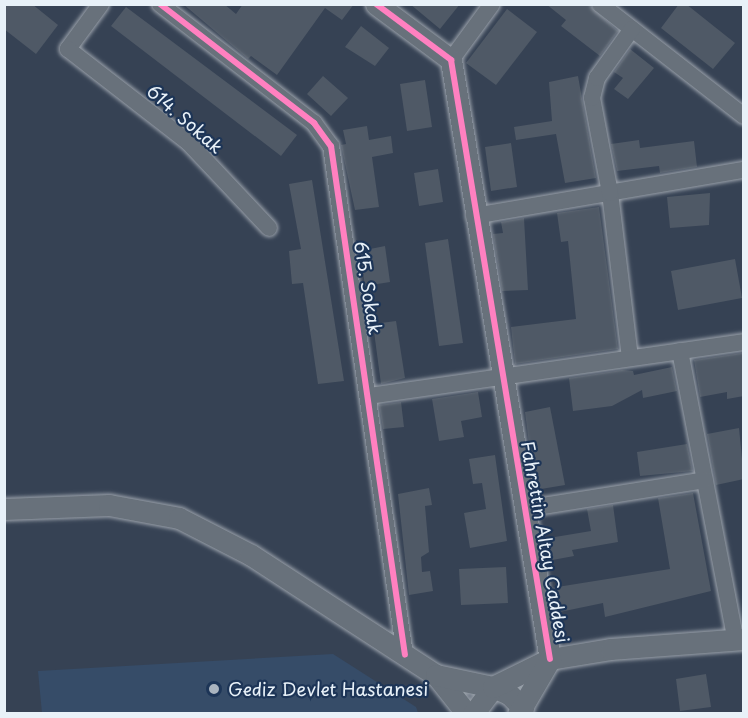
<!DOCTYPE html>
<style>
body{margin:0}
#map{position:relative;width:748px;height:718px;overflow:hidden;background:#364254;font-family:"Playpen Sans",sans-serif}
div>[style]{position:absolute}
[style*='--x']{left:calc(var(--x)*1px);top:calc(var(--y)*1px);width:calc(var(--w)*1px);rotate:calc(var(--a)*1deg)}
.built>*{inset:0;background:#364c68}
.building>*{inset:0;background:#4f5966}
.roads{filter:drop-shadow(0 0 2px #9ba2ab) drop-shadow(0 0 2px #9ba2ab)}
.minor>*{height:16px;margin:-8px;padding:0 8px;transform-origin:8px;border-radius:8px;background:#68717b}
.tertiary>*{height:21px;margin:-10.5px;padding:0 10.5px;transform-origin:10.5px;border-radius:10.5px;background:#68717b}
.cycleway>*{height:6px;margin:-3px;padding:0 3px;transform-origin:3px;border-radius:3px;background:#ff80c0}
.dots>*{width:16px;height:16px;translate:-50% -50%;box-sizing:border-box;border:3px solid #1d3557;border-radius:50%}
span{translate:-50% -50%;white-space:nowrap;text-align:center;line-height:1.15;-webkit-text-stroke:4.5px #1d3557;paint-order:stroke}
.street-label{font-size:18px;color:#e8f1f8}
.poi-label{font-size:18px;color:#e8f1f8}
.left{translate:0 -50%;text-align:left}
.frame{position:absolute;inset:0;border:6px solid #e8f1f8;pointer-events:none}
</style>
<div id="map">
<div class="built">
<div style="clip-path:polygon(333px 654px,416px 707px,418px 713px,42px 713px,38px 671px)"></div>
</div>
<div class="building">
<div style="clip-path:polygon(4px 4px,32px 4px,58px 25px,36px 54px,4px 29px)"></div>
<div style="clip-path:polygon(183px 4px,224px 4px,236px 14px,243px 4px,354px 4px,342px 20px,325px 8px,277px 75px,251px 56px,248px 59px)"></div>
<div style="clip-path:polygon(410px 4px,460px 4px,440px 29px)"></div>
<div style="clip-path:polygon(546px 4px,588px 4px,618px 31px,600px 56px,561px 26px,566px 20px)"></div>
<div style="clip-path:polygon(679px 4px,686px 4px,735px 43px,713px 69px,661px 28px)"></div>
<div style="clip-path:polygon(126px 7px,297px 135px,281px 156px,111px 26px)"></div>
<div style="clip-path:polygon(507px 9px,537px 32px,496px 85px,466px 63px)"></div>
<div style="clip-path:polygon(361px 26px,389px 48px,375px 66px,345px 47px)"></div>
<div style="clip-path:polygon(630px 49px,654px 68px,628px 99px,614px 89px,623px 78px,614px 72px)"></div>
<div style="clip-path:polygon(323px 76px,348px 98px,331px 116px,307px 94px)"></div>
<div style="clip-path:polygon(578px 76px,596px 178px,565px 183px,556px 134px,516px 140px,514px 127px,552px 121px,549px 82px)"></div>
<div style="clip-path:polygon(425px 80px,432px 127px,407px 131px,400px 84px)"></div>
<div style="clip-path:polygon(367px 126px,369px 140px,391px 136px,393px 153px,372px 157px,379px 207px,355px 210px,341px 145px,346px 144px,343px 130px)"></div>
<div style="clip-path:polygon(639px 140px,640px 148px,694px 141px,697px 167px,660px 173px,659px 166px,617px 171px,611px 144px)"></div>
<div style="clip-path:polygon(511px 143px,517px 187px,491px 191px,485px 147px)"></div>
<div style="clip-path:polygon(438px 169px,443px 202px,419px 206px,414px 173px)"></div>
<div style="clip-path:polygon(312px 180px,344px 381px,318px 384px,303px 283px,292px 284px,289px 251px,301px 249px,289px 184px)"></div>
<div style="clip-path:polygon(710px 193px,709px 225px,670px 228px,667px 197px)"></div>
<div style="clip-path:polygon(599px 207px,618px 349px,515px 364px,511px 327px,576px 319px,568px 241px,561px 242px,557px 213px)"></div>
<div style="clip-path:polygon(524px 218px,528px 290px,502px 291px,493px 234px,503px 233px,501px 222px)"></div>
<div style="clip-path:polygon(448px 239px,463px 343px,439px 346px,425px 243px)"></div>
<div style="clip-path:polygon(385px 246px,390px 282px,365px 286px,360px 251px)"></div>
<div style="clip-path:polygon(735px 259px,742px 298px,678px 310px,671px 271px)"></div>
<div style="clip-path:polygon(396px 321px,405px 378px,381px 384px,373px 324px)"></div>
<div style="clip-path:polygon(742px 353px,744px 396px,727px 399px,727px 392px,700px 397px,694px 360px)"></div>
<div style="clip-path:polygon(672px 367px,677px 391px,643px 398px,642px 390px,612px 406px,573px 411px,569px 378px,622px 370px,633px 371px,634px 375px)"></div>
<div style="clip-path:polygon(478px 392px,482px 417px,461px 421px,464px 437px,439px 441px,432px 399px)"></div>
<div style="clip-path:polygon(401px 402px,404px 427px,383px 429px,379px 405px)"></div>
<div style="clip-path:polygon(550px 407px,565px 485px,535px 490px,525px 412px)"></div>
<div style="clip-path:polygon(739px 428px,744px 479px,716px 485px,707px 434px)"></div>
<div style="clip-path:polygon(687px 444px,693px 471px,640px 476px,637px 452px)"></div>
<div style="clip-path:polygon(495px 455px,507px 541px,470px 548px,464px 513px,486px 509px,482px 483px,473px 484px,469px 459px)"></div>
<div style="clip-path:polygon(429px 488px,432px 505px,425px 506px,429px 552px,421px 557px,422px 572px,430px 571px,433px 591px,409px 595px,398px 494px)"></div>
<div style="clip-path:polygon(693px 493px,711px 591px,605px 617px,603px 603px,555px 613px,551px 588px,670px 569px,658px 498px)"></div>
<div style="clip-path:polygon(613px 505px,618px 542px,572px 550px,574px 556px,547px 561px,543px 539px,591px 531px,587px 509px)"></div>
<div style="clip-path:polygon(506px 567px,508px 603px,461px 605px,459px 569px)"></div>
<div style="clip-path:polygon(706px 674px,711px 707px,680px 711px,676px 679px)"></div>
</div>
<div class="roads">
<div class="minor">
<div style="--x:101;--y:4;--w:56;--a:126.3"></div>
<div style="--x:68;--y:49;--w:152;--a:37.8"></div>
<div style="--x:188;--y:142;--w:118;--a:46.7"></div>
<div style="--x:160;--y:4;--w:195;--a:37.7"></div>
<div style="--x:314;--y:123;--w:29;--a:54"></div>
<div style="--x:331;--y:146;--w:514;--a:81.73"></div>
<div style="--x:600;--y:4;--w:182;--a:37.9"></div>
<div style="--x:451;--y:60;--w:69;--a:-53.8"></div>
<div style="--x:474;--y:216;--w:274;--a:-9.7"></div>
<div style="--x:680;--y:351;--w:295;--a:79.1"></div>
<div style="--x:630;--y:358;--w:166;--a:-96.9"></div>
<div style="--x:610;--y:193;--w:97;--a:-100.7"></div>
<div style="--x:592;--y:98;--w:21;--a:-76"></div>
<div style="--x:597;--y:78;--w:60;--a:-54.5"></div>
<div style="--x:369;--y:396;--w:379;--a:-8.2"></div>
<div style="--x:524;--y:509;--w:183;--a:-9.1"></div>
</div>
<div class="tertiary">
<div style="--x:376;--y:4;--w:94;--a:36.7"></div>
<div style="--x:451;--y:60;--w:607;--a:80.62"></div>
<div style="--x:4;--y:509;--w:105;--a:-2.2"></div>
<div style="--x:109;--y:505;--w:71;--a:10.5"></div>
<div style="--x:179;--y:518;--w:81;--a:27.2"></div>
<div style="--x:251;--y:555;--w:221;--a:33"></div>
<div style="--x:436;--y:675;--w:50;--a:51.5"></div>
<div style="--x:436;--y:675;--w:58;--a:11.9"></div>
<div style="--x:493;--y:687;--w:17;--a:24"></div>
<div style="--x:509;--y:694;--w:20;--a:45"></div>
<div style="--x:473;--y:714;--w:34;--a:-53"></div>
<div style="--x:493;--y:687;--w:64;--a:-26.2"></div>
<div style="--x:550;--y:659;--w:62;--a:-9.3"></div>
<div style="--x:611;--y:649;--w:133;--a:-4.3"></div>
<div style="--x:518;--y:714;--w:64;--a:-59.8"></div>
</div>
</div>
<div class="cycleway">
<div style="--x:160;--y:4;--w:195;--a:37.7"></div>
<div style="--x:314;--y:123;--w:29;--a:54"></div>
<div style="--x:331;--y:146;--w:514;--a:81.73"></div>
<div style="--x:376;--y:4;--w:94;--a:36.7"></div>
<div style="--x:451;--y:60;--w:607;--a:80.62"></div>
</div>
<div class="dots">
<div style="left:214px;top:689px;background:#aab4bf"></div>
</div>
<div class="street-label">
<span style="left:185px;top:119px;rotate:41deg">614. Sokak</span>
<span style="left:368px;top:288px;rotate:81deg">615. Sokak</span>
<span style="left:545px;top:542px;rotate:80deg">Fahrettin Altay Caddesi</span>
</div>
<div class="poi-label">
<span class="left" style="left:228px;top:689px">Gediz Devlet Hastanesi</span>
</div>
<div class="frame"></div>
</div>
